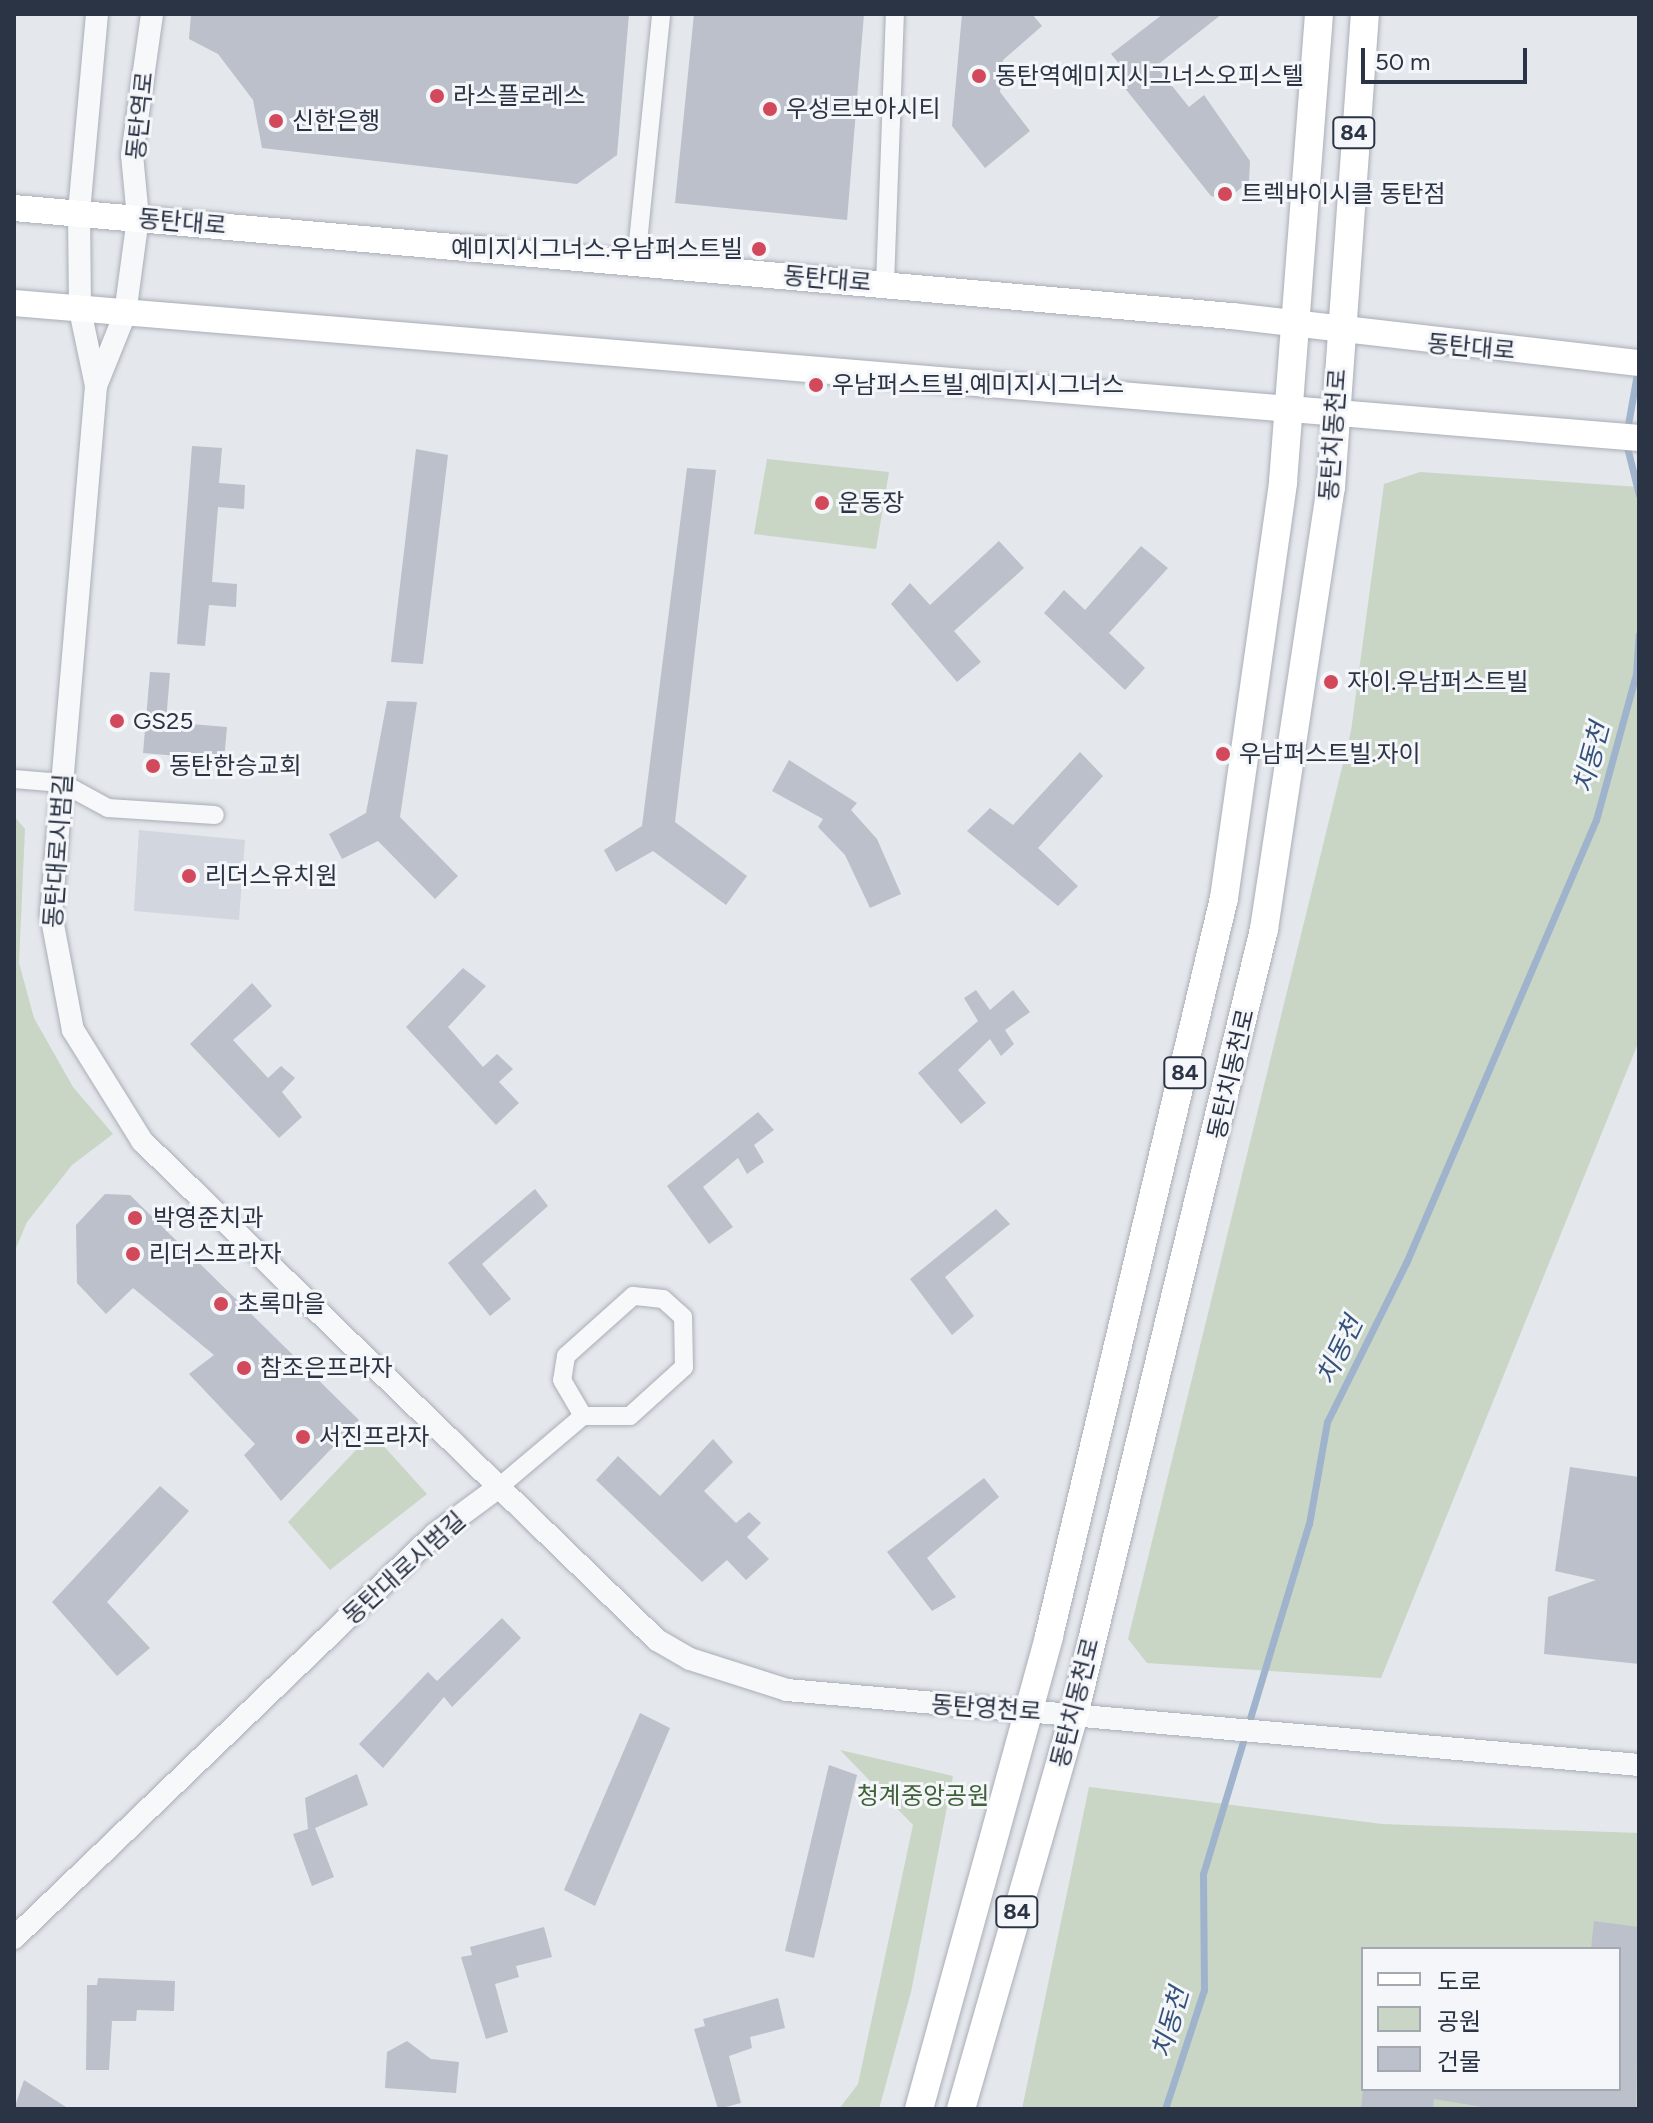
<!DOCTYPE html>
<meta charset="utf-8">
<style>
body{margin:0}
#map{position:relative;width:1653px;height:2123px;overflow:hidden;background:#e4e7ec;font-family:Figtree,"Noto Sans KR",sans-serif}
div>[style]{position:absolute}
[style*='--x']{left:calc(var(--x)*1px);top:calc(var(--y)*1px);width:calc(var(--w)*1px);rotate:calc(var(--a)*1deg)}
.built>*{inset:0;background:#d2d6de}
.green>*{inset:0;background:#c9d6c5}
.stream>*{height:7px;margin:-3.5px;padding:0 3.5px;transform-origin:3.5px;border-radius:3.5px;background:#9fb4cc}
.building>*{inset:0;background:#bbc0ca}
.roads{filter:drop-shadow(0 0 2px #a9aeb7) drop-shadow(0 0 2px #a9aeb7)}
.minor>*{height:18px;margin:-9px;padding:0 9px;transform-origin:9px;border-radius:9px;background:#f7f8fa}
.tertiary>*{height:22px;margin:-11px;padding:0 11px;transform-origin:11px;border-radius:11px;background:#f7f8fa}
.secondary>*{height:26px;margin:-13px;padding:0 13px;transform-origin:13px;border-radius:13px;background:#fff}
.primary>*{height:28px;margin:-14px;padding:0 14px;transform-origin:14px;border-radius:14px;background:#fff}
.dots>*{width:22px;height:22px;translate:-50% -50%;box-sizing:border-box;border:4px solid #f4f6f9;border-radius:50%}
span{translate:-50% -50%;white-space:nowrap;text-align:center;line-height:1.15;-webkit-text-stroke:6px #f4f6f9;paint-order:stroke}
.shield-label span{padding:2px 6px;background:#f4f6f9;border:2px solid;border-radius:6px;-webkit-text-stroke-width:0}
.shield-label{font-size:22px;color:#2b3445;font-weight:700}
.poi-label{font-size:24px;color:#2b3445}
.left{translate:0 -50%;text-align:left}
.right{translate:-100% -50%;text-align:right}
.street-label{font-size:24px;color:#2b3445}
.park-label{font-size:24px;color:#3f6138}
.water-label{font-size:26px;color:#34527a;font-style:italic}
.frame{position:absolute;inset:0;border:16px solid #2b3445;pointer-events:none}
.legend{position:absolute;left:1361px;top:1947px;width:260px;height:144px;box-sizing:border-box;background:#f4f6f9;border:2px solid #a4a8b1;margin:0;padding:10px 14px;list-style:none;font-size:24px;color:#2b3445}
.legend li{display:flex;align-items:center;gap:16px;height:40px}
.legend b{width:40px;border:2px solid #a4a8b1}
.scale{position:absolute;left:1361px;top:48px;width:166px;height:36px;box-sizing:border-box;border:4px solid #2b3445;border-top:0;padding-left:10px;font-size:24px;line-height:28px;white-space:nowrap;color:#2b3445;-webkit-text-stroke:6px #f4f6f9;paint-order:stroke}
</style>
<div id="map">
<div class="built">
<div style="clip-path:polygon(139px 830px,245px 840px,239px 920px,134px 911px)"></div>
</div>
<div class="green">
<div style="clip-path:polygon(767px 459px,889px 472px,876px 549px,754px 534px)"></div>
<div style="clip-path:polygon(1420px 472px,1639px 487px,1639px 1041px,1381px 1678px,1147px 1663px,1128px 1639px,1351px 731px,1384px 484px)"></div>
<div style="clip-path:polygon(14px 816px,25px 829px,19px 963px,34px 1018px,73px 1087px,113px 1134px,72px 1165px,27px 1222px,14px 1253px)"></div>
<div style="clip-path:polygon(372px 1433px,427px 1494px,330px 1570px,288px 1522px)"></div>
<div style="clip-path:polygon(840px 1750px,953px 1776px,911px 1992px,879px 2109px,839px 2109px,858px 2084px,913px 1825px)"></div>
<div style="clip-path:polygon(evenodd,1089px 1787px,1382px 1824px,1639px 1833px,1639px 2109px,1022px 2109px,1089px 1787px,1363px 1949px,1619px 1949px,1619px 2089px,1363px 2089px,1363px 1949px)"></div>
</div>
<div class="stream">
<div style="--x:1627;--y:430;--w:63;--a:-79.9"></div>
<div style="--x:1626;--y:443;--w:54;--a:76"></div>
<div style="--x:1165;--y:2109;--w:125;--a:-71.9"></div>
<div style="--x:1204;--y:1990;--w:116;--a:-90.5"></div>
<div style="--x:1203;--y:1874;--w:366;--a:-73.2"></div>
<div style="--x:1309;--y:1524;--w:104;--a:-80"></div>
<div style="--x:1327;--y:1422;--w:178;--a:-63.6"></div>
<div style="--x:1406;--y:1263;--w:482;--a:-66.8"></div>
<div style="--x:1596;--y:820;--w:151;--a:-74.7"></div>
<div style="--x:1636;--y:674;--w:39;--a:-86"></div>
</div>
<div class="building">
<div style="clip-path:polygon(191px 14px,629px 14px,617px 155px,577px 184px,262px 148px,253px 100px,218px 54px,189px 39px)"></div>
<div style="clip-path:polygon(694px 14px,864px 14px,847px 220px,675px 203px)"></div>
<div style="clip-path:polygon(962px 14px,1032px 14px,1042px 26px,1003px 60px,1000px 92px,1030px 131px,985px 168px,952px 126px)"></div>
<div style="clip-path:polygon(1163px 14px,1222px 14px,1156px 66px,1189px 107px,1204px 95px,1250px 161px,1249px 181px,1228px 199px,1211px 196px,1116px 77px,1125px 71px,1111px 54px)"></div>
<div style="clip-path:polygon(192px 446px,222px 448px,219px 483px,245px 485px,244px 509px,218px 507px,212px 582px,237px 584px,236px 607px,209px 605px,205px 646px,177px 644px)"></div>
<div style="clip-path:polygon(416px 449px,448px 455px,423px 664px,391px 662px)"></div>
<div style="clip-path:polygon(687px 468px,716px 470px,675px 822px,747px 876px,726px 905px,653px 851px,616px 872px,604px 850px,642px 826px)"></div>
<div style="clip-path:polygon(999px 541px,1024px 568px,954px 631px,981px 662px,957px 682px,891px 604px,910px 583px,930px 605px)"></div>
<div style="clip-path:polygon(1141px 546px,1168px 568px,1109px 633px,1145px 668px,1125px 690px,1044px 613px,1064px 590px,1085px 610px)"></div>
<div style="clip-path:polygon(150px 672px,170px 673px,166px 722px,227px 727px,224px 760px,143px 753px)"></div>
<div style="clip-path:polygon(387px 701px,417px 702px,400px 817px,458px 876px,435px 899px,378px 841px,342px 859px,329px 834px,366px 813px)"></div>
<div style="clip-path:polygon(1080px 752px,1103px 776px,1038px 848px,1078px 886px,1058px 906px,967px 831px,990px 808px,1013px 825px)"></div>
<div style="clip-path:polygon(789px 760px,857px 803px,851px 810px,877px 839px,901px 894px,870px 908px,845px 855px,818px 827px,823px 819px,772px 791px)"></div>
<div style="clip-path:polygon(463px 968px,486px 986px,448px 1027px,483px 1067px,497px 1054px,513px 1069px,499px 1082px,519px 1103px,496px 1125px,406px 1027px)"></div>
<div style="clip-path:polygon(252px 983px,272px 1006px,233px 1040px,268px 1078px,281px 1066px,295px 1078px,282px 1092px,302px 1117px,279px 1138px,190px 1044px)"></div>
<div style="clip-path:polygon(976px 990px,990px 1010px,1013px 990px,1030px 1012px,1005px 1030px,1014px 1044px,1001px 1056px,990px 1039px,958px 1070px,986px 1103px,961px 1124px,918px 1073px,978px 1021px,964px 998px)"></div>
<div style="clip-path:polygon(758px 1112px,774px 1130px,754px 1145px,764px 1162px,747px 1174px,738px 1158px,703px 1187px,733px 1227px,709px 1244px,667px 1186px)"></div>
<div style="clip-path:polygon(535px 1189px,548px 1206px,482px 1264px,511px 1299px,490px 1316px,448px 1263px)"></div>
<div style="clip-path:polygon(105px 1194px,130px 1195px,359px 1420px,281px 1501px,244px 1455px,255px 1444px,189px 1374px,214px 1355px,133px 1288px,106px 1314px,77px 1283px,76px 1225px)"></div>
<div style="clip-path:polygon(996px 1209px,1010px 1224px,945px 1277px,974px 1316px,952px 1335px,910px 1279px)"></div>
<div style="clip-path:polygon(713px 1439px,733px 1462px,704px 1491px,736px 1523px,749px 1512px,761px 1523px,747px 1537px,769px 1559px,746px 1580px,727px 1560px,702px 1582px,596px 1480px,618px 1456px,660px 1496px)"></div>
<div style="clip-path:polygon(1570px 1467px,1639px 1477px,1639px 1664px,1544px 1654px,1548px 1597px,1596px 1580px,1555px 1571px)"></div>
<div style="clip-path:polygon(984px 1478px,999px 1497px,927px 1558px,956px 1597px,932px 1611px,887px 1552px)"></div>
<div style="clip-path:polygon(160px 1486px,189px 1511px,107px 1602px,150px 1648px,117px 1676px,52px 1602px)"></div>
<div style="clip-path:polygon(502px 1618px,521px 1638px,452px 1707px,444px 1697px,383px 1768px,359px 1744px,428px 1672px,437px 1681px)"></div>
<div style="clip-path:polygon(640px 1713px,670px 1728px,595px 1906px,564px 1890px)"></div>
<div style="clip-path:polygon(829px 1765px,857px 1775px,814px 1958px,785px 1951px)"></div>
<div style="clip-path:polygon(357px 1774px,368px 1805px,315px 1828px,334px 1877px,312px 1886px,293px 1834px,308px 1829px,305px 1798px)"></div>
<div style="clip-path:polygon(1594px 1921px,1639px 1927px,1636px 2109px,1495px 2109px,1434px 2099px,1433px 2109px,1361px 2109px,1363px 2089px,1619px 2089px,1619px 1949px,1591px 1949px)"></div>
<div style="clip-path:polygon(544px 1927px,552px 1957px,516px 1966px,519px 1977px,495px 1984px,508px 2032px,486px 2039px,461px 1957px,472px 1955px,470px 1947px)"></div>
<div style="clip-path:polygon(98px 1978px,175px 1981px,174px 2011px,137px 2010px,136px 2021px,112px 2021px,109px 2070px,86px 2070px,87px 1985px,97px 1985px)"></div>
<div style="clip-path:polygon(778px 1998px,785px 2028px,750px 2037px,752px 2048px,729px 2056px,741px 2103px,718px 2109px,694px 2029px,705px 2026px,703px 2019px)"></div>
<div style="clip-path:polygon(407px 2041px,431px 2059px,459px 2062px,456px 2093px,385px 2088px,387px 2052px)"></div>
<div style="clip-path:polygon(24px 2080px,69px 2109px,14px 2109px)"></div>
</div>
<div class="roads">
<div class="minor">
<div style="--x:636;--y:262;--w:249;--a:-84.2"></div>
<div style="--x:885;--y:284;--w:270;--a:-87.9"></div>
<div style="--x:14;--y:779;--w:48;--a:4.8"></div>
<div style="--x:62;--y:783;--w:52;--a:28.5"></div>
<div style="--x:108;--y:808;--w:107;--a:3.7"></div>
<div style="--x:499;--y:1487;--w:110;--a:-40.2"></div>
<div style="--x:583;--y:1416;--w:47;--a:0"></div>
<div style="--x:630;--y:1416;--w:73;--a:-42.2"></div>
<div style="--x:684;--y:1367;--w:50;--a:-91.1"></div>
<div style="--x:683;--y:1317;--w:27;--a:-138"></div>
<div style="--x:663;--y:1299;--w:30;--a:-174"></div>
<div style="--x:633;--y:1296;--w:90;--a:138.2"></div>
<div style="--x:566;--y:1356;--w:24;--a:99"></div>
<div style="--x:562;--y:1380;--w:42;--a:59.7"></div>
</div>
<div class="tertiary">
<div style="--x:97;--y:14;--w:200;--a:95.2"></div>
<div style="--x:79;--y:213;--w:97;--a:89.4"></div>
<div style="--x:80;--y:310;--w:78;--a:78.1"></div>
<div style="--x:96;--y:386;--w:530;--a:94.87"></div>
<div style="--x:51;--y:914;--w:118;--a:79.3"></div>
<div style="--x:73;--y:1030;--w:131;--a:58.1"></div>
<div style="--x:142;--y:1141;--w:717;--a:44.1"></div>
<div style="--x:657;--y:1640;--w:38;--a:30"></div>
<div style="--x:690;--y:1659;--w:102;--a:17.7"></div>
<div style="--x:787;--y:1690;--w:855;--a:5.03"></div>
<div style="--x:96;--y:386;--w:78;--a:-68.1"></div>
<div style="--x:125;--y:314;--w:97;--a:-82.3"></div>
<div style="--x:138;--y:218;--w:63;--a:-95.4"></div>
<div style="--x:132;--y:155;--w:142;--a:-81.9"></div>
<div style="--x:14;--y:1938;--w:583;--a:-43.82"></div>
<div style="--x:435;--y:1534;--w:79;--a:-36.3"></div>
</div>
<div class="secondary">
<div style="--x:14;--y:208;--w:1223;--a:5.07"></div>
<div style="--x:1232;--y:316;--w:410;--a:6.6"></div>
<div style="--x:14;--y:303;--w:1631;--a:4.75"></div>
</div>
<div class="primary">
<div style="--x:919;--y:2109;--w:491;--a:-74.6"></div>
<div style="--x:1049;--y:1636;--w:758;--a:-76.66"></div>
<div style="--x:1224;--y:898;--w:420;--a:-81.9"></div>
<div style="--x:1283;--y:482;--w:469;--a:-85.6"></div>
<div style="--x:961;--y:2109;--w:410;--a:-74"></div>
<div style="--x:1074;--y:1715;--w:809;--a:-76.41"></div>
<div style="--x:1264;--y:929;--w:447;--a:-81.4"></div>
<div style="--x:1331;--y:487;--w:474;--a:-85.9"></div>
</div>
</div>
<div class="dots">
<div style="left:979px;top:76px;background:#d1495b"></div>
<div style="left:437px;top:96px;background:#d1495b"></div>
<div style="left:770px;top:109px;background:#d1495b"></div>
<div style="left:276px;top:121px;background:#d1495b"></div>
<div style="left:1225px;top:194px;background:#d1495b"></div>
<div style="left:759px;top:249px;background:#d1495b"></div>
<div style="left:816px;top:385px;background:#d1495b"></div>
<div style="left:822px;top:503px;background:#d1495b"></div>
<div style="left:1331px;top:682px;background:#d1495b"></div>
<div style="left:117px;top:721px;background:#d1495b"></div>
<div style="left:1223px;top:754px;background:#d1495b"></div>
<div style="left:153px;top:766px;background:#d1495b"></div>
<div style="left:189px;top:876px;background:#d1495b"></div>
<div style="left:135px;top:1218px;background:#d1495b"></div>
<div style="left:133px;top:1254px;background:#d1495b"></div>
<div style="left:221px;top:1304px;background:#d1495b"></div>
<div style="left:244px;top:1368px;background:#d1495b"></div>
<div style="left:303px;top:1437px;background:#d1495b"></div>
</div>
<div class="shield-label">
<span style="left:1354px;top:133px">84</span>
<span style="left:1185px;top:1073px">84</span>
<span style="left:1017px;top:1912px">84</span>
</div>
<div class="poi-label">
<span class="left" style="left:995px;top:76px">동탄역예미지시그너스오피스텔</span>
<span class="left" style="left:453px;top:96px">라스플로레스</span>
<span class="left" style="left:786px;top:109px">우성르보아시티</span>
<span class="left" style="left:292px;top:121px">신한은행</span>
<span class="left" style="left:1241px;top:194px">트렉바이시클 동탄점</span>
<span class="right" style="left:743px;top:249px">예미지시그너스.우남퍼스트빌</span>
<span class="left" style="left:832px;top:385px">우남퍼스트빌.예미지시그너스</span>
<span class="left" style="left:838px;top:503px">운동장</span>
<span class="left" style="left:1347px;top:682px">자이.우남퍼스트빌</span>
<span class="left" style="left:133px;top:721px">GS25</span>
<span class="left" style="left:1239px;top:754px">우남퍼스트빌.자이</span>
<span class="left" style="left:169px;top:766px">동탄한승교회</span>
<span class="left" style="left:205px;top:876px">리더스유치원</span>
<span class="left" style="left:153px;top:1218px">박영준치과</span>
<span class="left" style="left:149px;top:1254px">리더스프라자</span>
<span class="left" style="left:237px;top:1304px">초록마을</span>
<span class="left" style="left:260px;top:1368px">참조은프라자</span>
<span class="left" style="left:319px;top:1437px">서진프라자</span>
</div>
<div class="street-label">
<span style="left:140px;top:116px;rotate:-84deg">동탄역로</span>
<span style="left:182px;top:222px;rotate:5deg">동탄대로</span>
<span style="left:827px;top:279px;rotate:5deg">동탄대로</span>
<span style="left:1471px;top:347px;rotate:5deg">동탄대로</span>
<span style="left:1333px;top:435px;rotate:-86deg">동탄치동천로</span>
<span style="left:58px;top:851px;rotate:-86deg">동탄대로시범길</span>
<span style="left:1231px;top:1074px;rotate:-77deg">동탄치동천로</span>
<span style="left:404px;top:1568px;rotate:-42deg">동탄대로시범길</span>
<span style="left:1075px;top:1703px;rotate:-76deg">동탄치동천로</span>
<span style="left:986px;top:1708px;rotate:4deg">동탄영천로</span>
</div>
<div class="park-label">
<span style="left:923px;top:1796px">청계중앙공원</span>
</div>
<div class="water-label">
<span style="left:1592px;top:758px;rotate:-75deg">치동천</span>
<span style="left:1340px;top:1351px;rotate:-64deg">치동천</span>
<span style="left:1171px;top:2023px;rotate:-74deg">치동천</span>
</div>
<div class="frame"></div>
<ul class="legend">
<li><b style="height:10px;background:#fff"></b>도로</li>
<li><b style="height:22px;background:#c9d6c5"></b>공원</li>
<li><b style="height:22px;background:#bbc0ca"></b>건물</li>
</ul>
<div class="scale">50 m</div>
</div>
